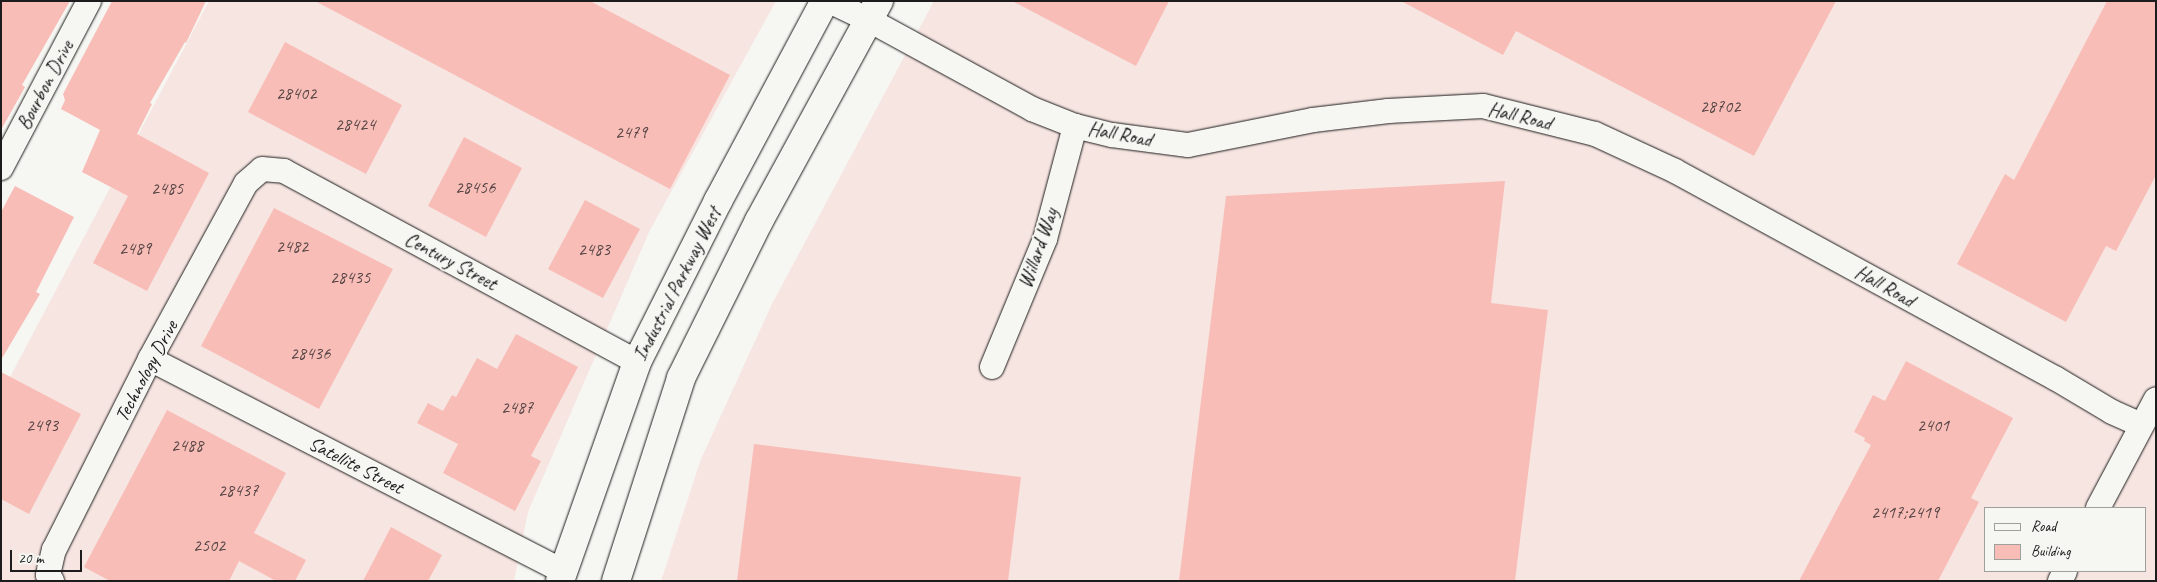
<!DOCTYPE html>
<style>
body{margin:0}
#map{position:relative;width:2157px;height:582px;overflow:hidden;background:#f6f6f2;font-family:Caveat,sans-serif}
div>[style]{position:absolute}
[style*='--x']{left:calc(var(--x)*1px);top:calc(var(--y)*1px);width:calc(var(--w)*1px);rotate:calc(var(--a)*1deg)}
.built>*{inset:0;background:#f7e5e1}
.building>*{inset:0;background:#f9bdb8}
.roads{filter:drop-shadow(0 0 1px #1c1c1c) drop-shadow(0 0 1px #1c1c1c)}
.minor>*{height:24px;margin:-12px;padding:0 12px;transform-origin:12px;border-radius:12px;background:#f6f6f2}
.secondary>*{height:28px;margin:-14px;padding:0 14px;transform-origin:14px;border-radius:14px;background:#f6f6f2}
span{translate:-50% -50%;white-space:nowrap;text-align:center;line-height:1.15;-webkit-text-stroke:4px #f6f6f2;paint-order:stroke}
.number-label{font-size:18px;color:#534443}
.number-label span{-webkit-text-stroke-width:0}
.street-label{font-size:20px;color:#1c1c1c}
.frame{position:absolute;inset:0;border:2px solid #1c1c1c;pointer-events:none}
.legend{position:absolute;left:1984px;top:507px;width:162px;height:65px;box-sizing:border-box;background:#f6f6f2;border:1px solid #9f9f9c;margin:0;padding:6px 9px;list-style:none;font-size:15px;color:#1c1c1c}
.legend li{display:flex;align-items:center;gap:10px;height:25px}
.legend b{width:25px;border:1px solid #9f9f9c}
.scale{position:absolute;left:10px;top:550px;width:72px;height:22px;box-sizing:border-box;border:2px solid #1c1c1c;border-top:0;padding-left:6px;font-size:15px;line-height:18px;white-space:nowrap;color:#1c1c1c;-webkit-text-stroke:4px #f6f6f2;paint-order:stroke}
</style>
<div id="map">
<div class="built">
<div style="clip-path:polygon(209px 1px,776px 1px,649px 232px,528px 512px,514px 581px,1px 581px,1px 394px)"></div>
<div style="clip-path:polygon(evenodd,934px 1px,2156px 1px,2156px 581px,661px 581px,701px 459px,772px 304px,934px 1px,1986px 508px,2146px 508px,2146px 571px,1986px 571px,1986px 508px)"></div>
</div>
<div class="building">
<div style="clip-path:polygon(1px 1px,70px 1px,22px 85px,25px 87px,1px 130px)"></div>
<div style="clip-path:polygon(112px 1px,206px 1px,186px 43px,185px 42px,150px 103px,152px 104px,137px 134px,209px 173px,147px 291px,93px 263px,128px 196px,82px 172px,100px 130px,61px 109px,65px 100px,63px 94px)"></div>
<div style="clip-path:polygon(315px 1px,590px 1px,730px 75px,670px 189px)"></div>
<div style="clip-path:polygon(1012px 1px,1169px 1px,1136px 66px)"></div>
<div style="clip-path:polygon(1401px 1px,1836px 1px,1754px 156px,1516px 31px,1503px 55px)"></div>
<div style="clip-path:polygon(2107px 1px,2156px 1px,2156px 175px,2116px 251px,2106px 246px,2066px 322px,1957px 264px,2005px 174px,2014px 180px)"></div>
<div style="clip-path:polygon(285px 42px,402px 105px,366px 174px,248px 112px)"></div>
<div style="clip-path:polygon(464px 137px,522px 168px,486px 237px,428px 206px)"></div>
<div style="clip-path:polygon(1505px 181px,1491px 303px,1548px 310px,1515px 581px,1179px 581px,1226px 196px)"></div>
<div style="clip-path:polygon(15px 186px,74px 217px,36px 292px,40px 294px,1px 360px,1px 212px)"></div>
<div style="clip-path:polygon(585px 200px,640px 229px,603px 298px,548px 269px)"></div>
<div style="clip-path:polygon(274px 208px,393px 269px,319px 409px,201px 346px)"></div>
<div style="clip-path:polygon(516px 334px,578px 367px,531px 456px,541px 461px,515px 511px,443px 473px,458px 444px,417px 423px,428px 403px,443px 411px,452px 395px,456px 397px,477px 358px,497px 369px)"></div>
<div style="clip-path:polygon(1906px 361px,2013px 418px,1971px 498px,1979px 502px,1938px 581px,1799px 581px,1871px 445px,1864px 441px,1865px 438px,1854px 432px,1873px 395px,1885px 401px)"></div>
<div style="clip-path:polygon(1px 372px,81px 414px,29px 514px,1px 499px)"></div>
<div style="clip-path:polygon(167px 410px,286px 473px,254px 533px,306px 560px,295px 581px,276px 581px,239px 561px,229px 581px,110px 581px,84px 567px)"></div>
<div style="clip-path:polygon(754px 444px,1021px 477px,1008px 581px,737px 581px)"></div>
<div style="clip-path:polygon(391px 527px,442px 555px,428px 581px,363px 581px)"></div>
</div>
<div class="roads">
<div class="minor">
<div style="--x:829;--y:1;--w:44;--a:25.4"></div>
<div style="--x:869;--y:20;--w:186;--a:28.6"></div>
<div style="--x:1032;--y:109;--w:46;--a:21.6"></div>
<div style="--x:1075;--y:126;--w:38;--a:14"></div>
<div style="--x:1112;--y:135;--w:77;--a:7.5"></div>
<div style="--x:1188;--y:145;--w:127;--a:-11.3"></div>
<div style="--x:1313;--y:120;--w:76;--a:-6.8"></div>
<div style="--x:1388;--y:111;--w:95;--a:-3"></div>
<div style="--x:1483;--y:106;--w:115;--a:14"></div>
<div style="--x:1595;--y:134;--w:88;--a:24.8"></div>
<div style="--x:1675;--y:171;--w:433;--a:28.6"></div>
<div style="--x:2055;--y:378;--w:66;--a:30.8"></div>
<div style="--x:2112;--y:412;--w:32;--a:24"></div>
<div style="--x:1;--y:168;--w:189;--a:-62.2"></div>
<div style="--x:150;--y:359;--w:463;--a:27.2"></div>
<div style="--x:992;--y:367;--w:139;--a:-67.5"></div>
<div style="--x:1045;--y:239;--w:117;--a:-75.1"></div>
<div style="--x:2098;--y:508;--w:123;--a:-62"></div>
<div style="--x:52;--y:581;--w:7;--a:-124"></div>
<div style="--x:48;--y:575;--w:26;--a:-77"></div>
<div style="--x:54;--y:550;--w:214;--a:-63.3"></div>
<div style="--x:150;--y:359;--w:200;--a:-61.4"></div>
<div style="--x:246;--y:183;--w:21;--a:-41"></div>
<div style="--x:262;--y:169;--w:22;--a:5"></div>
<div style="--x:284;--y:171;--w:401;--a:28.4"></div>
<div style="--x:2060;--y:581;--w:11;--a:-63"></div>
</div>
<div class="secondary">
<div style="--x:560;--y:581;--w:232;--a:-70.6"></div>
<div style="--x:637;--y:362;--w:180;--a:-63.3"></div>
<div style="--x:718;--y:201;--w:227;--a:-61.9"></div>
<div style="--x:616;--y:581;--w:213;--a:-72.2"></div>
<div style="--x:681;--y:378;--w:175;--a:-63.6"></div>
<div style="--x:759;--y:221;--w:251;--a:-61.4"></div>
</div>
</div>
<div class="number-label">
<span style="left:296px;top:93px">28402</span>
<span style="left:1720px;top:106px">28702</span>
<span style="left:355px;top:124px">28424</span>
<span style="left:631px;top:132px">2479</span>
<span style="left:475px;top:187px">28456</span>
<span style="left:167px;top:188px">2485</span>
<span style="left:292px;top:246px">2482</span>
<span style="left:135px;top:248px">2489</span>
<span style="left:594px;top:249px">2483</span>
<span style="left:350px;top:277px">28435</span>
<span style="left:310px;top:353px">28436</span>
<span style="left:517px;top:407px">2487</span>
<span style="left:42px;top:425px">2493</span>
<span style="left:1933px;top:425px">2401</span>
<span style="left:187px;top:445px">2488</span>
<span style="left:238px;top:490px">28437</span>
<span style="left:1905px;top:512px">2417;2419</span>
<span style="left:209px;top:545px">2502</span>
</div>
<div class="street-label">
<span style="left:45px;top:85px;rotate:-62deg">Bourbon Drive</span>
<span style="left:1520px;top:116px;rotate:13deg">Hall Road</span>
<span style="left:1120px;top:134px;rotate:10deg">Hall Road</span>
<span style="left:1038px;top:248px;rotate:-71deg">Willard Way</span>
<span style="left:451px;top:261px;rotate:28deg">Century Street</span>
<span style="left:677px;top:284px;rotate:-63deg">Industrial Parkway West</span>
<span style="left:1885px;top:286px;rotate:29deg">Hall Road</span>
<span style="left:146px;top:371px;rotate:-62deg">Technology Drive</span>
<span style="left:356px;top:465px;rotate:27deg">Satellite Street</span>
</div>
<div class="frame"></div>
<ul class="legend">
<li><b style="height:6px;background:#f6f6f2"></b>Road</li>
<li><b style="height:14px;background:#f9bdb8"></b>Building</li>
</ul>
<div class="scale">20 m</div>
</div>
